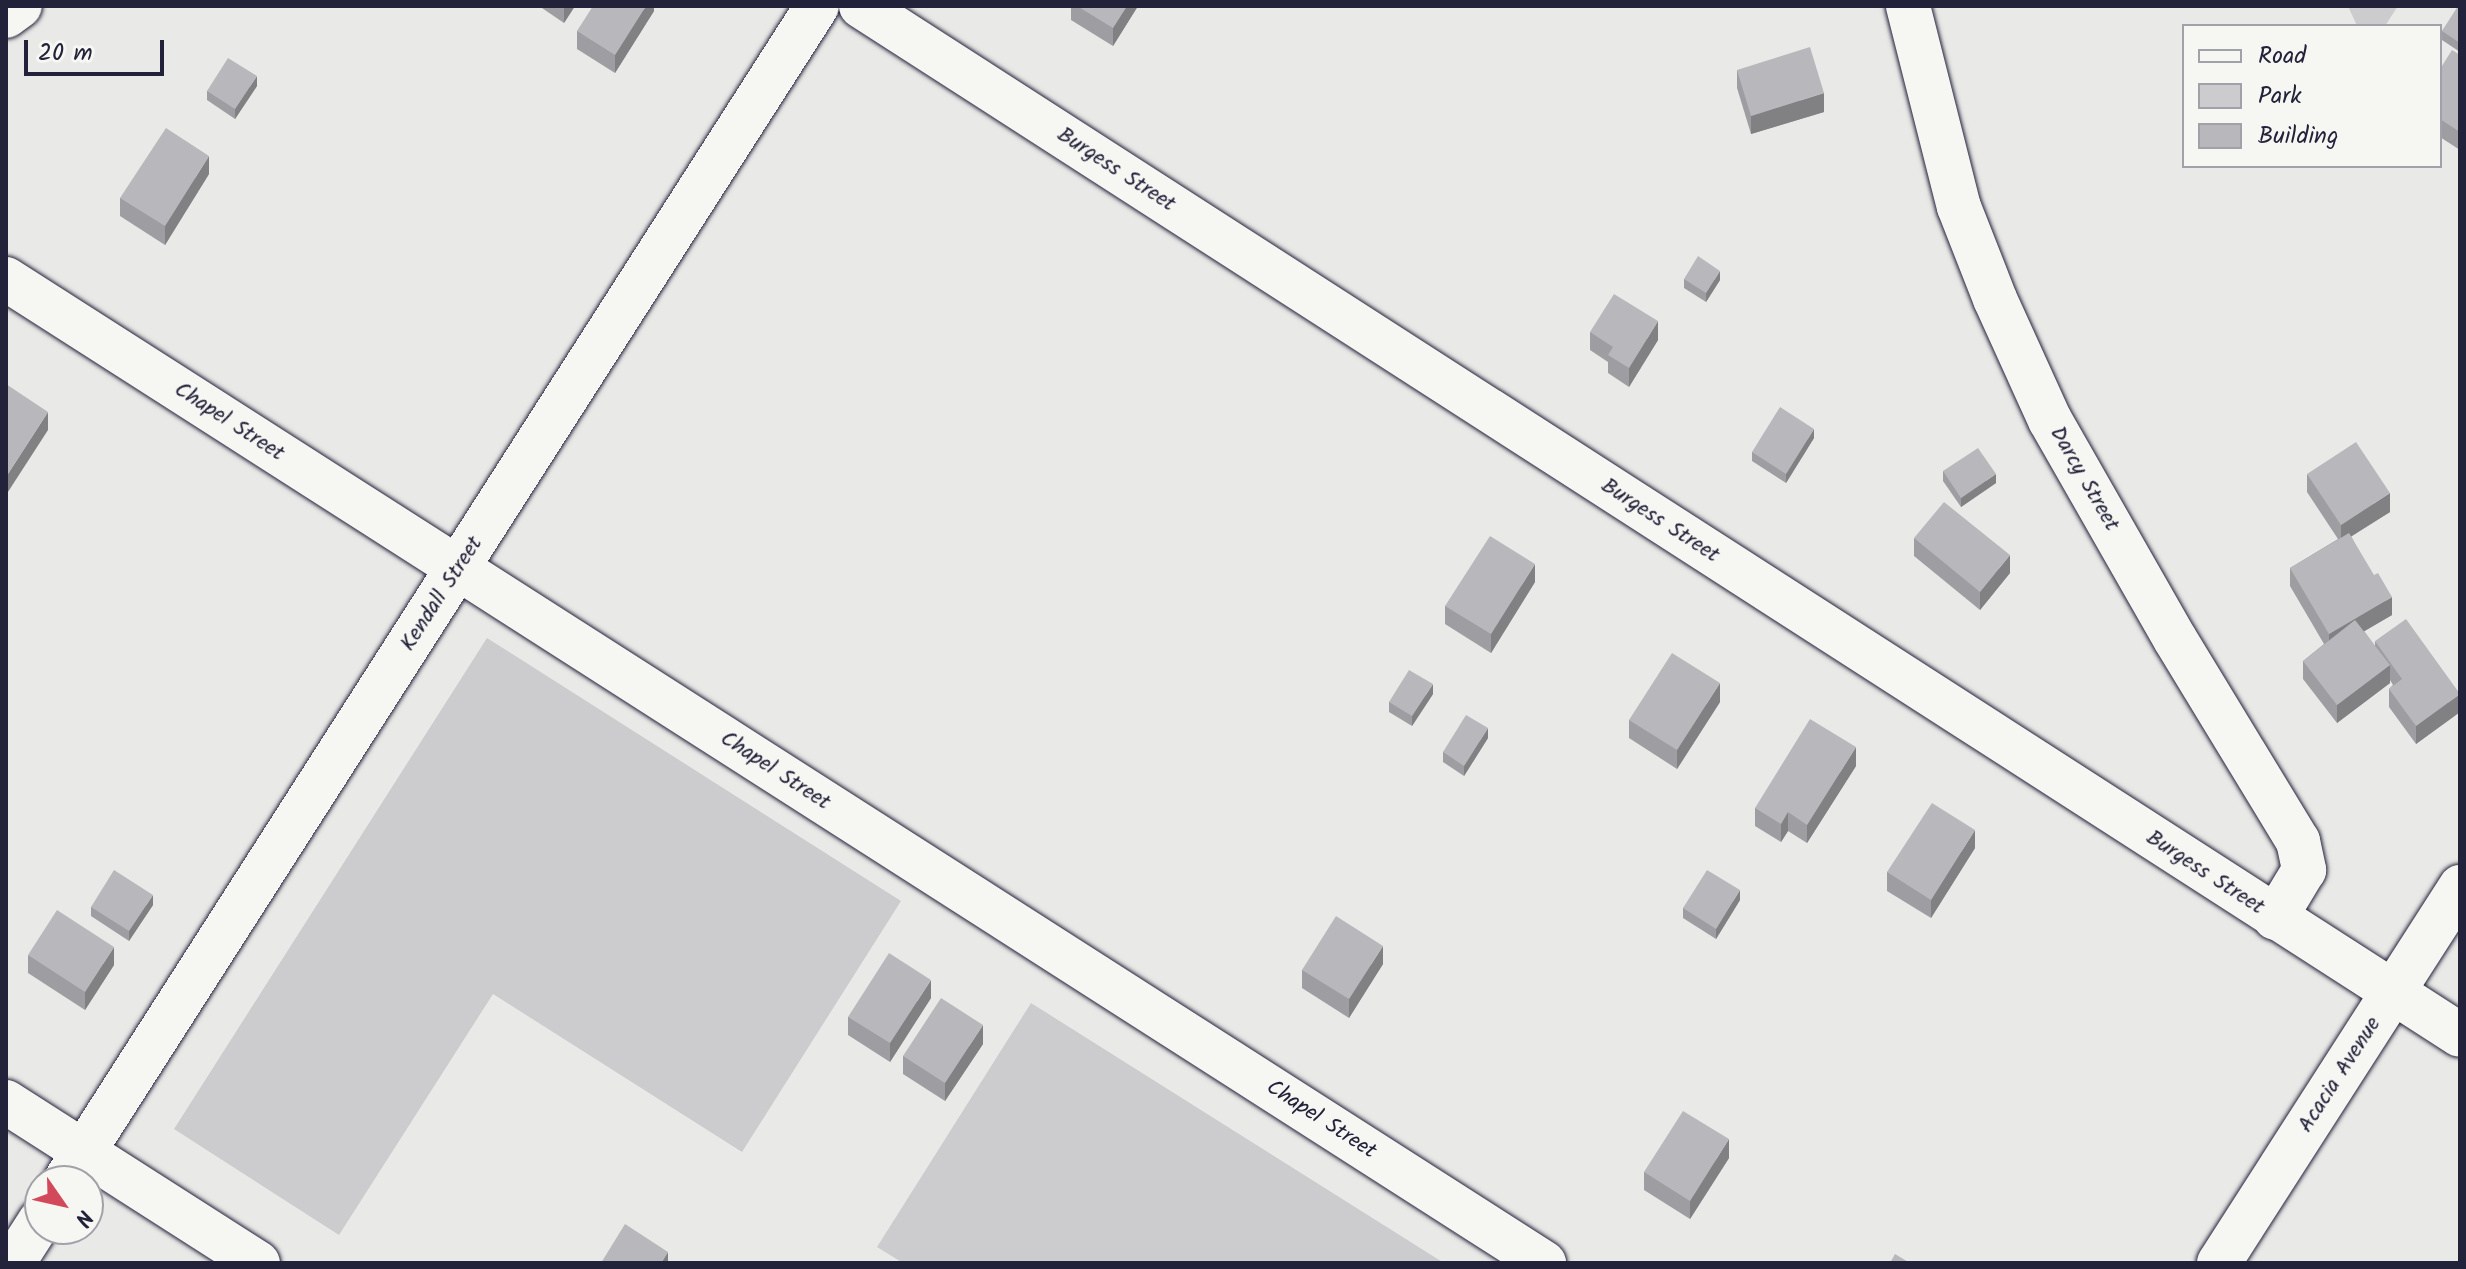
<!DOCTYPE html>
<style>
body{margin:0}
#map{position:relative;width:2466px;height:1269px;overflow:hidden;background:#e9e9e7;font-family:Kalam,sans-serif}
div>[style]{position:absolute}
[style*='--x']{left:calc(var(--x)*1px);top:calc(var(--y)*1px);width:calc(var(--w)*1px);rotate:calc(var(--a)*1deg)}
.green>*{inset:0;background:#ccccce}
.roads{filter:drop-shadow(0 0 2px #22223b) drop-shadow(0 0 2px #22223b)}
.minor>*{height:44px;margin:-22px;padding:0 22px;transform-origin:22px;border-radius:22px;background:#f6f6f2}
.wall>*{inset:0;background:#9e9ea2}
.shaded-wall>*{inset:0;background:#818184}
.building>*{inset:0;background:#b8b8bc}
span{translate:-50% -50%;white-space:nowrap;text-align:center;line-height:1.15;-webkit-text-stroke:7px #f6f6f2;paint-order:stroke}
.street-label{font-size:22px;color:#22223b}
.frame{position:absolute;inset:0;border:8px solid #22223b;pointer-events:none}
.legend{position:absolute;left:2182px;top:24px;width:260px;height:144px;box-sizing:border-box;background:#f6f6f2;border:2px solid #a1a1a9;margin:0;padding:10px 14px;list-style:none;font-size:24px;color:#22223b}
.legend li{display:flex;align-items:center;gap:16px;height:40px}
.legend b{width:40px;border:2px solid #a1a1a9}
.north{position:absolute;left:24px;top:1165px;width:80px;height:80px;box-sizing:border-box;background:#f6f6f2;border:2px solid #a1a1a9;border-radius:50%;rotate:124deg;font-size:22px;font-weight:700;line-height:32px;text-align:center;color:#22223b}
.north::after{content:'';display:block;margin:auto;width:28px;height:36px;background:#d1495b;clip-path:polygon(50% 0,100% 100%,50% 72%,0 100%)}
.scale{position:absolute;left:24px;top:40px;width:140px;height:36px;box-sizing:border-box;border:4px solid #22223b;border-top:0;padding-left:10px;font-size:24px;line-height:28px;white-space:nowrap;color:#22223b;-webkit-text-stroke:6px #f6f6f2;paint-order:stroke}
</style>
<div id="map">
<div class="green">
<div style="clip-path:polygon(2348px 6px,2398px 6px,2385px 26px,2357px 26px)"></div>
<div style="clip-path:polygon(487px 638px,901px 901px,742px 1152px,493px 994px,339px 1235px,174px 1129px)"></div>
<div style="clip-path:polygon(1031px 1003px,1444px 1263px,903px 1263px,877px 1247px)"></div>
</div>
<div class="roads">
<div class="minor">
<div style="--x:861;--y:6;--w:1901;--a:32.76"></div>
<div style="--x:1908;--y:6;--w:207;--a:75.8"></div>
<div style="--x:1959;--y:207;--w:99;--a:68.6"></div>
<div style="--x:1995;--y:299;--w:133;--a:65.6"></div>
<div style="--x:2050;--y:420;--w:252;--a:60.3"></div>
<div style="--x:2175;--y:639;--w:237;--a:58.7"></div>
<div style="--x:2298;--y:841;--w:30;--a:78"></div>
<div style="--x:2304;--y:870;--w:56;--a:121.1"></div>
<div style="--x:6;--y:16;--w:17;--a:-36"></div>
<div style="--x:6;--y:279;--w:1826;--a:32.61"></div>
<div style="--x:6;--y:1102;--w:299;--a:32.6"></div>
<div style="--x:65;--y:1181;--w:1395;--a:-57.38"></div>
<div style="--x:13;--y:1263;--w:50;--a:-57.3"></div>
<div style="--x:2219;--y:1263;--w:447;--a:-57.3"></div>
</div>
</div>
<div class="wall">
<div style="clip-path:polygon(539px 6px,575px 6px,564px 23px)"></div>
<div style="clip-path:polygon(654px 6px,654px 11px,615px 73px,577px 49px,577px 31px)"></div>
<div style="clip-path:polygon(1071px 6px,1138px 6px,1113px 46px,1071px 20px)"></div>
<div style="clip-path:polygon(2460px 6px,2460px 52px,2442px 40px,2442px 31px)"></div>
<div style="clip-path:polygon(2460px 55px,2460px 150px,2440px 137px,2440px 69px)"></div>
<div style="clip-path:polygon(1737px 70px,1824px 112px,1751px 134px,1737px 88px)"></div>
<div style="clip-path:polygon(257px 86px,235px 119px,207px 100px,207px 91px)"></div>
<div style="clip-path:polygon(209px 174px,165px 245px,120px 216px,120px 198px)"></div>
<div style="clip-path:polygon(1684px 279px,1720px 280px,1706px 302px,1684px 288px)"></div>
<div style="clip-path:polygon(1590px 332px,1658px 340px,1629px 387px,1608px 373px,1608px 362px,1590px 350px)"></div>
<div style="clip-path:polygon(1814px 438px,1786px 483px,1752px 461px,1752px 452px)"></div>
<div style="clip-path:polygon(1943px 471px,1996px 483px,1961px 507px,1943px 481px)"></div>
<div style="clip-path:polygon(2307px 474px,2390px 512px,2351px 536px,2392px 615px,2364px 631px,2375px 646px,2375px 641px,2460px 712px,2416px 744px,2389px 707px,2389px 689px,2393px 685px,2390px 680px,2390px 683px,2337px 723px,2303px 679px,2303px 661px,2324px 644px,2290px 586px,2290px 568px,2338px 539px,2307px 492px)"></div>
<div style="clip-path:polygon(1914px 538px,2010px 573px,1980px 610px,1914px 556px)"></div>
<div style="clip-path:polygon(1535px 582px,1491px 653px,1445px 624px,1445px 606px)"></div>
<div style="clip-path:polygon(1433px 694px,1412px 726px,1389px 712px,1389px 702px)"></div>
<div style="clip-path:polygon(1720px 702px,1677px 769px,1629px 738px,1629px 720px)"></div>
<div style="clip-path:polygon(1488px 738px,1464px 776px,1443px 762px,1443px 752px)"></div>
<div style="clip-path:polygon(1856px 766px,1807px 843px,1788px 831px,1781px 842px,1755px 826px,1755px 808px)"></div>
<div style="clip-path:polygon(1975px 848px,1931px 918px,1887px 891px,1887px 872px)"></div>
<div style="clip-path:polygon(1740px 900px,1716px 939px,1683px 918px,1683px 908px)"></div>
<div style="clip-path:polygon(153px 905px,129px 941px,91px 916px,91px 907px)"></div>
<div style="clip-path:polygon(28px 955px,114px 965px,85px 1010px,28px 973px)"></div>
<div style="clip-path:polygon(1383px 964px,1349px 1018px,1302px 988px,1302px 970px)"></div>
<div style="clip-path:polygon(931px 998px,890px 1062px,848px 1035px,848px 1017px)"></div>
<div style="clip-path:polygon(983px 1044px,945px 1101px,903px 1074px,903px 1056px)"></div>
<div style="clip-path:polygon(1729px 1158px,1690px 1219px,1644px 1190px,1644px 1172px)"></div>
</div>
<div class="shaded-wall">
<div style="clip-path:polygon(564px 6px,575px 6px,564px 23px)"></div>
<div style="clip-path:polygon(646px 6px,654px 6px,654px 11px,615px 73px,615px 55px)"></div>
<div style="clip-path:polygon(1127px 6px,1138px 6px,1113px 46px,1113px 28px)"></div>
<div style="clip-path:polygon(257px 76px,257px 86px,235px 119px,235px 109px)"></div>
<div style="clip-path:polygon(1824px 93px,1824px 112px,1751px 134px,1751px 116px)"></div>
<div style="clip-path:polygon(209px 156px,209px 174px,165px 245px,165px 226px)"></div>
<div style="clip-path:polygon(1720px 271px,1720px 280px,1706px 302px,1706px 293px)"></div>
<div style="clip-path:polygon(1658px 321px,1658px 340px,1629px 387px,1629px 368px)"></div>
<div style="clip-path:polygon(48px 412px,48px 430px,6px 495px,6px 477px)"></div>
<div style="clip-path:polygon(1814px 429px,1814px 438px,1786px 483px,1786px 474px)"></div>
<div style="clip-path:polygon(1996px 474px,1996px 483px,1961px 507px,1961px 498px)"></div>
<div style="clip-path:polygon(2390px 493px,2390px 512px,2341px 543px,2341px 525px)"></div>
<div style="clip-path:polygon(2010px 555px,2010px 573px,1980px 610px,1980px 592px)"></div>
<div style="clip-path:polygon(1535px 564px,1535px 582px,1491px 653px,1491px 634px)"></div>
<div style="clip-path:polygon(2392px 597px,2392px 615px,2329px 652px,2329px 634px)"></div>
<div style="clip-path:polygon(2390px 665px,2390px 683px,2337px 723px,2337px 705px)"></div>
<div style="clip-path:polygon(1720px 683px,1720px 702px,1677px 769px,1677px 750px)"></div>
<div style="clip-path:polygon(1433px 684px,1433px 694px,1412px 726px,1412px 716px)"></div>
<div style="clip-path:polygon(2460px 694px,2460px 712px,2416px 744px,2416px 726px)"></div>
<div style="clip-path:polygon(1488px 728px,1488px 738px,1464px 776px,1464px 766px)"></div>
<div style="clip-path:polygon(1856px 747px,1856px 766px,1807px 843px,1807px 825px)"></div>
<div style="clip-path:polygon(1788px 812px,1788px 831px,1781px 842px,1781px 824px)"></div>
<div style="clip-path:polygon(1975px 830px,1975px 848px,1931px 918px,1931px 900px)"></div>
<div style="clip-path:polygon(1740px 890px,1740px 900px,1716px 939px,1716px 929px)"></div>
<div style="clip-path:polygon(153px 895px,153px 905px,129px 941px,129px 931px)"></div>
<div style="clip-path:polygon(1383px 946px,1383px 964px,1349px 1018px,1349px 999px)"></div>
<div style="clip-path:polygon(114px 947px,114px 965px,85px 1010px,85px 992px)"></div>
<div style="clip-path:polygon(931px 980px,931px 998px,890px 1062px,890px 1043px)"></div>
<div style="clip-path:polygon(983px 1025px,983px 1044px,945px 1101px,945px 1083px)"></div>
<div style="clip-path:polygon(1729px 1139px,1729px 1158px,1690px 1219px,1690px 1201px)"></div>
<div style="clip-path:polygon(668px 1252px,668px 1263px,661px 1263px)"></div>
</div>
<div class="building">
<div style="clip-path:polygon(593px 6px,646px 6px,615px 55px,577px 31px)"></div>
<div style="clip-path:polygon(1077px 6px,1127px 6px,1113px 28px)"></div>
<div style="clip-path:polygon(2458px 6px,2460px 6px,2460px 43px,2442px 31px)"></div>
<div style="clip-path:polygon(1810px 47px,1824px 93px,1751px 116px,1737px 70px)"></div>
<div style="clip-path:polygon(2452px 50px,2460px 55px,2460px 132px,2440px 119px,2440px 69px)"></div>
<div style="clip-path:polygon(228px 58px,257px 76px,235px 109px,207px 91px)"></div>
<div style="clip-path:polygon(166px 128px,209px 156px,165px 226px,120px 198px)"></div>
<div style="clip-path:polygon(1698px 256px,1720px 271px,1706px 293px,1684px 279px)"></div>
<div style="clip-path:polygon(1614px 294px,1658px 321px,1629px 368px,1608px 355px,1613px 347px,1590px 332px)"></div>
<div style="clip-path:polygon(6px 384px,48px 412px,6px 477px)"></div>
<div style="clip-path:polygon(1780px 407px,1814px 429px,1786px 474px,1752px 452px)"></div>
<div style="clip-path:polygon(2356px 442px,2390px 493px,2341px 525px,2307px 474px)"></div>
<div style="clip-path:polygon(1978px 448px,1996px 474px,1961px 498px,1943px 471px)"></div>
<div style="clip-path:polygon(1944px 502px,2010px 555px,1980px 592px,1914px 538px)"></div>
<div style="clip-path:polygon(2349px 533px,2374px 575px,2378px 573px,2392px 597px,2329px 634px,2290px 568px)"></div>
<div style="clip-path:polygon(1490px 536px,1535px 564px,1491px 634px,1445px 606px)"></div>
<div style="clip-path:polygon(2406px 619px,2460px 694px,2416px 726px,2389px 689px,2402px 679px,2375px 641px)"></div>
<div style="clip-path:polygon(2355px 620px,2390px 665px,2337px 705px,2303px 661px)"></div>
<div style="clip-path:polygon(1672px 653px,1720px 683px,1677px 750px,1629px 720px)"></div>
<div style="clip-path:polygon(1409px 670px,1433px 684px,1412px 716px,1389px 702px)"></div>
<div style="clip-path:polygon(1466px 715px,1488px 728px,1464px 766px,1443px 752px)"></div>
<div style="clip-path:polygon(1810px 719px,1856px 747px,1807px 825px,1788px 812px,1781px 824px,1755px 808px)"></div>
<div style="clip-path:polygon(1932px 803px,1975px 830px,1931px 900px,1887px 872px)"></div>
<div style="clip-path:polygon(114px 870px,153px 895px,129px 931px,91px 907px)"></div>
<div style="clip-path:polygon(1707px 870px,1740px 890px,1716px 929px,1683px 908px)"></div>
<div style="clip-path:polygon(57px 910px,114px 947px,85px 992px,28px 955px)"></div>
<div style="clip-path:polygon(1336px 916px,1383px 946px,1349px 999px,1302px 970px)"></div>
<div style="clip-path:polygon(889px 953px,931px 980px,890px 1043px,848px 1017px)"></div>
<div style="clip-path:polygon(941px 998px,983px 1025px,945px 1083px,903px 1056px)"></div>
<div style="clip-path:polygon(1683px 1111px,1729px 1139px,1690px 1201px,1644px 1172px)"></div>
<div style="clip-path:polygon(625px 1224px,668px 1252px,661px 1263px,601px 1263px)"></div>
<div style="clip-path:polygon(1895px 1254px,1910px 1263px,1890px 1263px)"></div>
</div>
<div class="street-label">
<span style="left:1116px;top:170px;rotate:33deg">Burgess Street</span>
<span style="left:229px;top:422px;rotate:33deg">Chapel Street</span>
<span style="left:2084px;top:479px;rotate:60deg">Darcy Street</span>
<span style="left:1660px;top:521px;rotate:33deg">Burgess Street</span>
<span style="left:442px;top:594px;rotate:-57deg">Kendall Street</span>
<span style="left:775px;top:771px;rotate:33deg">Chapel Street</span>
<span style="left:2205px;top:873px;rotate:33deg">Burgess Street</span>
<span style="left:2340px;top:1075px;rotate:-57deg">Acacia Avenue</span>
<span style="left:1321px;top:1120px;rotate:33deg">Chapel Street</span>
</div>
<div class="frame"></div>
<ul class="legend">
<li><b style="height:10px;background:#f6f6f2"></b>Road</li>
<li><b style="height:22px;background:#ccccce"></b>Park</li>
<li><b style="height:22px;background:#b8b8bc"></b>Building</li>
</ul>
<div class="north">N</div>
<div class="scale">20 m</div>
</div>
